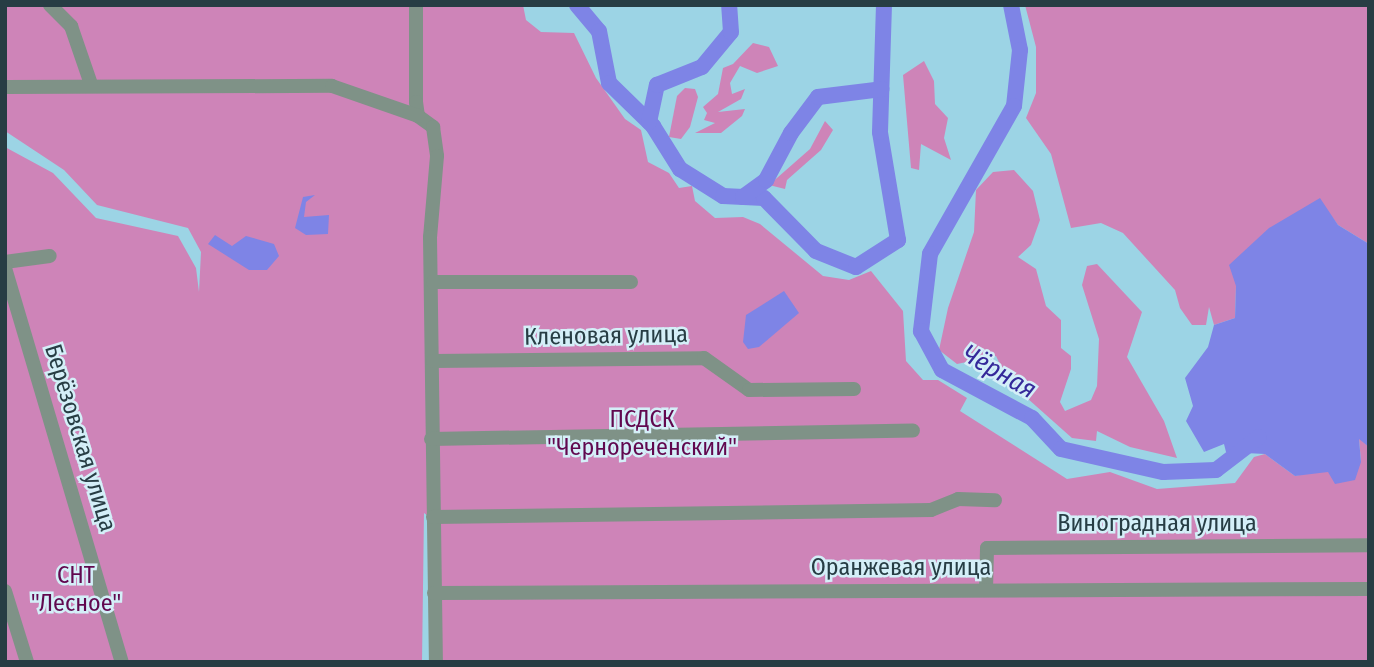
<!DOCTYPE html>
<meta charset="utf-8">
<style>
body{margin:0}
#map{position:relative;width:1374px;height:667px;overflow:hidden;background:#9cd4e5;font-family:"Fira Sans Condensed",sans-serif}
div>[style]{position:absolute}
[style*='--x']{left:calc(var(--x)*1px);top:calc(var(--y)*1px);width:calc(var(--w)*1px);rotate:calc(var(--a)*1deg)}
.green>*{inset:0;background:#ce84b8}
.water>*{inset:0;background:#7e84e6}
.river>*{height:16px;margin:-8px;padding:0 8px;transform-origin:8px;border-radius:8px;background:#7e84e6}
.minor>*{height:14px;margin:-7px;padding:0 7px;transform-origin:7px;border-radius:7px;background:#7f9287}
span{translate:-50% -50%;white-space:nowrap;text-align:center;line-height:1.15;-webkit-text-stroke:5px #d4eff8;paint-order:stroke}
.street-label{font-size:24px;color:#273d44}
.park-label{font-size:24px;color:#61084f}
.water-label{font-size:26px;color:#35299a;font-style:italic}
.frame{position:absolute;inset:0;border:7px solid #273d44;pointer-events:none}
</style>
<div id="map">
<div class="green">
<div style="clip-path:polygon(5px 5px,523px 5px,526px 20px,541px 32px,574px 33px,596px 78px,625px 119px,641px 130px,648px 162px,669px 173px,679px 188px,692px 186px,695px 201px,715px 218px,743px 217px,760px 224px,823px 276px,849px 280px,871px 271px,903px 311px,906px 361px,923px 380px,938px 380px,967px 398px,960px 411px,1067px 479px,1110px 472px,1157px 489px,1235px 483px,1254px 457px,1265px 454px,1295px 476px,1361px 462px,1359px 438px,1369px 447px,1369px 662px,431px 662px,431px 518px,424px 513px,422px 662px,5px 662px,5px 147px,53px 173px,96px 218px,178px 236px,196px 268px,199px 292px,201px 252px,188px 228px,97px 205px,64px 170px,5px 131px)"></div>
<div style="clip-path:polygon(1025px 5px,1369px 5px,1369px 244px,1338px 225px,1319px 199px,1236px 286px,1235px 318px,1214px 325px,1209px 307px,1206px 325px,1192px 325px,1180px 308px,1175px 290px,1123px 233px,1101px 223px,1071px 228px,1051px 154px,1026px 118px,1036px 93px,1036px 47px)"></div>
<div style="clip-path:polygon(753px 43px,769px 47px,778px 66px,757px 73px,740px 66px,730px 83px,732px 94px,745px 89px,741px 99px,718px 112px,745px 109px,742px 116px,721px 133px,695px 133px,715px 123px,704px 120px,707px 113px,703px 107px,718px 94px,723px 68px,733px 64px)"></div>
<div style="clip-path:polygon(924px 61px,934px 81px,935px 104px,948px 118px,944px 138px,951px 160px,921px 144px,919px 170px,911px 168px,903px 75px)"></div>
<div style="clip-path:polygon(685px 88px,695px 89px,698px 97px,690px 127px,681px 139px,669px 137px,677px 96px)"></div>
<div style="clip-path:polygon(825px 121px,833px 130px,821px 150px,787px 180px,785px 189px,769px 185px,810px 149px)"></div>
<div style="clip-path:polygon(1014px 170px,1033px 191px,1040px 220px,1031px 245px,1018px 257px,1036px 269px,1046px 306px,1061px 320px,1061px 348px,1071px 356px,1071px 369px,1060px 402px,1065px 411px,1091px 400px,1097px 386px,1099px 339px,1082px 285px,1087px 266px,1097px 264px,1142px 312px,1127px 357px,1164px 421px,1177px 458px,1130px 447px,1097px 431px,1096px 441px,1072px 438px,1008px 381px,996px 356px,957px 364px,939px 350px,948px 308px,974px 232px,976px 190px,993px 172px)"></div>
</div>
<div class="water">
<div style="clip-path:polygon(315px 195px,306px 202px,304px 217px,329px 215px,328px 234px,306px 235px,295px 228px,303px 197px)"></div>
<div style="clip-path:polygon(1320px 198px,1338px 225px,1369px 244px,1369px 447px,1359px 439px,1361px 462px,1355px 480px,1335px 484px,1328px 472px,1295px 476px,1265px 454px,1226px 452px,1224px 444px,1204px 452px,1186px 421px,1193px 406px,1185px 378px,1208px 347px,1214px 325px,1235px 318px,1236px 286px,1229px 265px,1269px 228px)"></div>
<div style="clip-path:polygon(215px 235px,232px 246px,246px 236px,274px 244px,279px 256px,267px 270px,249px 270px,208px 244px)"></div>
<div style="clip-path:polygon(784px 291px,799px 313px,759px 347px,748px 349px,743px 342px,746px 315px)"></div>
</div>
<div class="river">
<div style="--x:577;--y:5;--w:34;--a:50"></div>
<div style="--x:599;--y:31;--w:53;--a:79.1"></div>
<div style="--x:609;--y:83;--w:62;--a:44.3"></div>
<div style="--x:653;--y:126;--w:51;--a:57.9"></div>
<div style="--x:680;--y:169;--w:51;--a:32.1"></div>
<div style="--x:723;--y:196;--w:41;--a:2.8"></div>
<div style="--x:764;--y:198;--w:74;--a:45.5"></div>
<div style="--x:816;--y:251;--w:43;--a:21.8"></div>
<div style="--x:856;--y:267;--w:50;--a:-32.7"></div>
<div style="--x:898;--y:240;--w:109;--a:-99.5"></div>
<div style="--x:880;--y:132;--w:127;--a:-88.2"></div>
<div style="--x:1011;--y:5;--w:46;--a:78.7"></div>
<div style="--x:1020;--y:50;--w:56;--a:96.1"></div>
<div style="--x:1014;--y:106;--w:170;--a:119.6"></div>
<div style="--x:930;--y:254;--w:78;--a:96.7"></div>
<div style="--x:921;--y:331;--w:44;--a:61.7"></div>
<div style="--x:942;--y:370;--w:102;--a:28.1"></div>
<div style="--x:1032;--y:418;--w:42;--a:46.9"></div>
<div style="--x:1061;--y:449;--w:105;--a:12.7"></div>
<div style="--x:1163;--y:472;--w:53;--a:-2.2"></div>
<div style="--x:1216;--y:470;--w:54;--a:-37.5"></div>
<div style="--x:649;--y:122;--w:38;--a:-78"></div>
<div style="--x:657;--y:85;--w:48;--a:-21.8"></div>
<div style="--x:702;--y:67;--w:45;--a:-50.4"></div>
<div style="--x:731;--y:32;--w:27;--a:-94"></div>
<div style="--x:743;--y:197;--w:29;--a:-36"></div>
<div style="--x:766;--y:180;--w:53;--a:-62"></div>
<div style="--x:791;--y:133;--w:45;--a:-53.1"></div>
<div style="--x:818;--y:97;--w:64;--a:-7.1"></div>
</div>
<div class="minor">
<div style="--x:50;--y:5;--w:30;--a:45"></div>
<div style="--x:71;--y:26;--w:61;--a:71"></div>
<div style="--x:416;--y:5;--w:97;--a:90"></div>
<div style="--x:416;--y:102;--w:14;--a:82"></div>
<div style="--x:418;--y:116;--w:19;--a:36"></div>
<div style="--x:433;--y:127;--w:29;--a:82"></div>
<div style="--x:437;--y:156;--w:81;--a:94.9"></div>
<div style="--x:430;--y:237;--w:425;--a:89.2"></div>
<div style="--x:5;--y:87;--w:327;--a:-0.2"></div>
<div style="--x:332;--y:86;--w:91;--a:19.2"></div>
<div style="--x:5;--y:262;--w:45;--a:-7.6"></div>
<div style="--x:5;--y:268;--w:411;--a:73.5"></div>
<div style="--x:433;--y:282;--w:198;--a:0"></div>
<div style="--x:433;--y:361;--w:271;--a:-0.6"></div>
<div style="--x:704;--y:358;--w:55;--a:35.4"></div>
<div style="--x:749;--y:390;--w:105;--a:-0.5"></div>
<div style="--x:431;--y:439;--w:482;--a:-1"></div>
<div style="--x:433;--y:517;--w:498;--a:-0.8"></div>
<div style="--x:931;--y:510;--w:29;--a:-22"></div>
<div style="--x:958;--y:499;--w:37;--a:2"></div>
<div style="--x:986;--y:590;--w:42;--a:-88.6"></div>
<div style="--x:987;--y:548;--w:382;--a:-0.4"></div>
<div style="--x:5;--y:591;--w:74;--a:72.8"></div>
<div style="--x:434;--y:593;--w:935;--a:-0.25"></div>
</div>
<div class="street-label">
<span style="left:606px;top:336px;rotate:-1deg">Кленовая улица</span>
<span style="left:80px;top:438px;rotate:73deg">Берёзовская улица</span>
<span style="left:1157px;top:524px">Виноградная улица</span>
<span style="left:901px;top:568px">Оранжевая улица</span>
</div>
<div class="park-label">
<span style="left:642px;top:434px">ПСДСК<br>"Чернореченский"</span>
<span style="left:76px;top:590px">СНТ<br>"Лесное"</span>
</div>
<div class="water-label">
<span style="left:999px;top:372px;rotate:30deg">Чёрная</span>
</div>
<div class="frame"></div>
</div>
